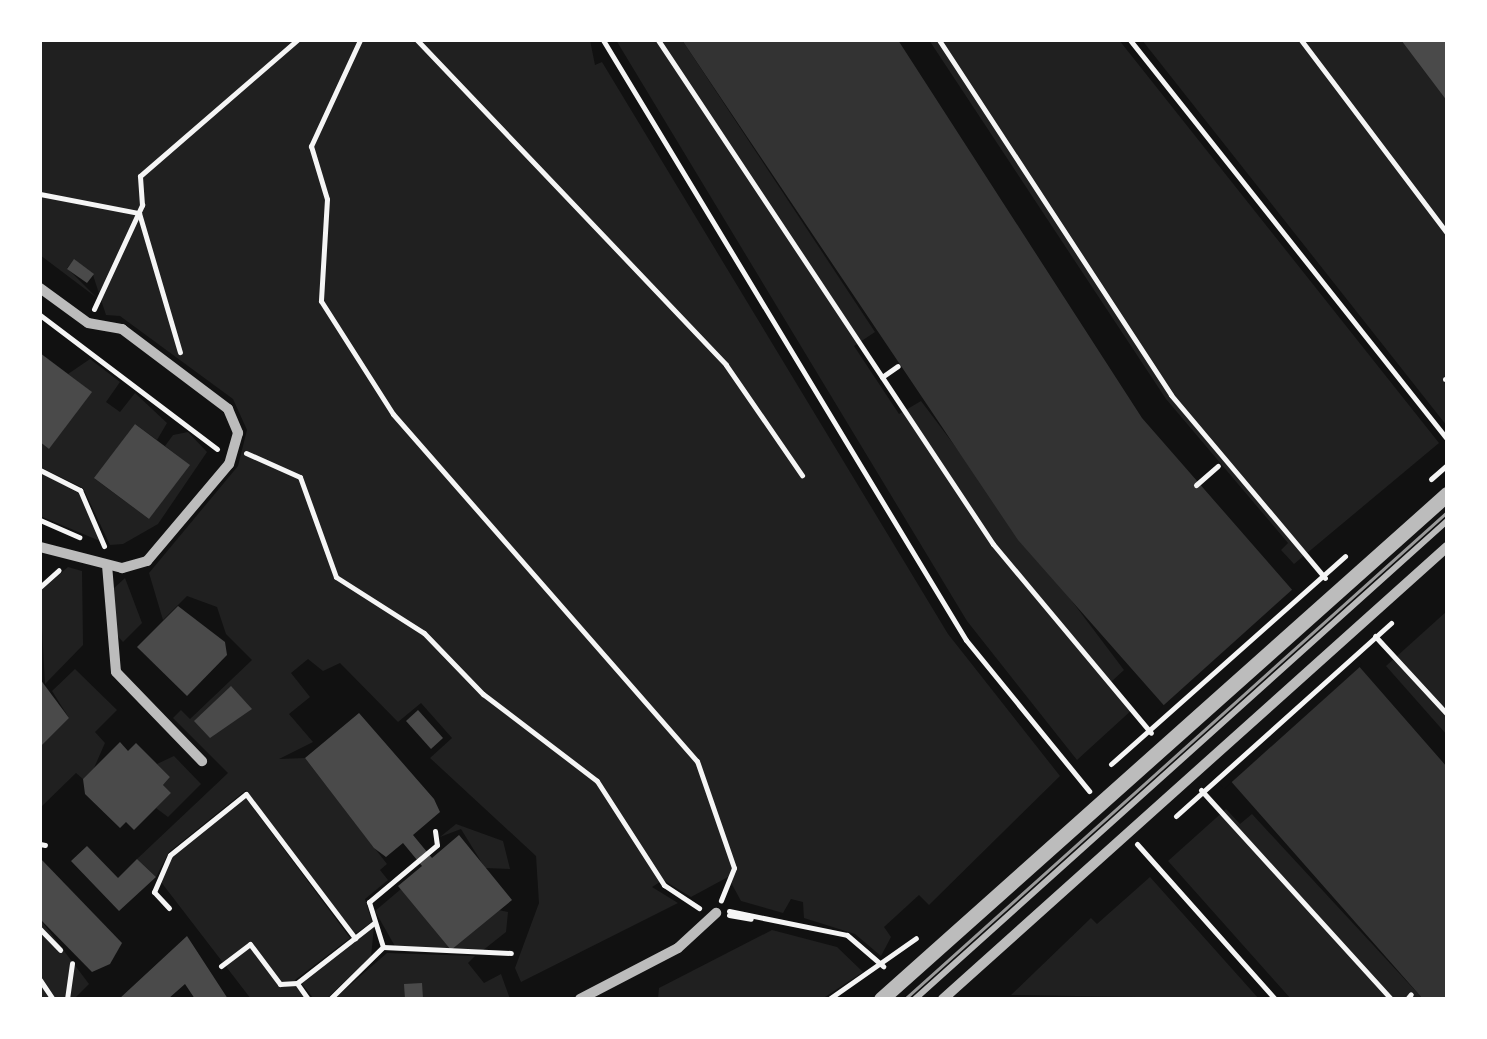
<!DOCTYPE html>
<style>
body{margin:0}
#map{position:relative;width:1487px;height:1039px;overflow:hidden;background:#111;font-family:Raleway,sans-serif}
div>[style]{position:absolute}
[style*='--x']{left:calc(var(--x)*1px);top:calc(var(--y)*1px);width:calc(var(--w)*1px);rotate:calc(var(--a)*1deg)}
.green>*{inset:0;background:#202020}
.water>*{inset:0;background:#333}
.pier>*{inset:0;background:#111}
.building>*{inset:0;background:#4a4a4a}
.path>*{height:5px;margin:-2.5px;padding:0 2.5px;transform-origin:2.5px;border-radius:2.5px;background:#f5f5f5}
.service>*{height:6px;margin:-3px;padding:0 3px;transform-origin:3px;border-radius:3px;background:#bcbcbc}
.minor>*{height:10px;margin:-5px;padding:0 5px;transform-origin:5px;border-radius:5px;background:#bcbcbc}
.tertiary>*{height:15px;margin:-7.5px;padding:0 7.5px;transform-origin:7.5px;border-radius:7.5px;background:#bcbcbc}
.tram>*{height:2.5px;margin:-1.25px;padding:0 1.25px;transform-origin:1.25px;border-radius:1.25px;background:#9a9a9a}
span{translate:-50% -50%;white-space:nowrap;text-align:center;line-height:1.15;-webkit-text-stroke:9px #fff;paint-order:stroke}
.frame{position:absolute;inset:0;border:42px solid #fff;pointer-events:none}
</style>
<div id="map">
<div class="green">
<div style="clip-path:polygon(40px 40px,590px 40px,595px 65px,602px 62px,948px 634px,1060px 776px,929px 905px,919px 895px,884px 927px,891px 937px,881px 956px,855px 934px,804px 918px,803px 902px,791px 899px,783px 913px,741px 901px,728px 877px,691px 897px,663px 880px,652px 887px,678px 903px,521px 982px,515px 968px,539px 903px,536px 856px,430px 758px,452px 738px,421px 703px,398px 722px,340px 663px,323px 671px,308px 659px,291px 673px,310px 697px,289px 714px,313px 742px,279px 759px,305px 758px,387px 864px,380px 870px,388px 880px,365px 899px,372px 922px,355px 934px,246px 790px,169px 852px,156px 877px,137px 859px,228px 773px,173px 718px,181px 710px,190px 719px,252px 660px,226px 634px,217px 607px,187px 596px,163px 620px,149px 573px,238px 466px,247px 430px,233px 399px,120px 316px,106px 315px,93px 275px,74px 260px,67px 268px,97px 298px,40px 255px)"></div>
<div style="clip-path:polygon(616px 40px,682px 40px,875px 332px,854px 346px,899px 414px,921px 401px,1124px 670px,1111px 682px,1134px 708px,1077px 760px,967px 621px)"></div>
<div style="clip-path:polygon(929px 40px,1119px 40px,1439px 443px,1294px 564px,1281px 550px,1288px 543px,1166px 399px)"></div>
<div style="clip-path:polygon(1142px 40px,1401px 40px,1447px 101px,1447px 426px)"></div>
<div style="clip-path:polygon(90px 359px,120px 382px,106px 402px,120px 412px,135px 393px,167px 423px,157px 440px,135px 424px,95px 479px,149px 519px,189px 465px,165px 446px,173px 435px,188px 432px,207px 452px,158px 524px,123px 544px,110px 545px,83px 488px,40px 467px,40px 442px,49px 449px,91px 392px,68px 374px)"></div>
<div style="clip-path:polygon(40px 473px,80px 492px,100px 541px,40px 516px)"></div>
<div style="clip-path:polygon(68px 567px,82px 571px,83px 645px,45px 684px,40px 591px)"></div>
<div style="clip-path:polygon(125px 578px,142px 623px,123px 642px,114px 632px,113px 589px)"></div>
<div style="clip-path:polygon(1447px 611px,1447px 735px,1386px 666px)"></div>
<div style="clip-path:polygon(75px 669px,117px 710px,95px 732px,105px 743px,94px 768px,83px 779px,76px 773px,40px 808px,40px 747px,69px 718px,52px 691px)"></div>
<div style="clip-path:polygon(174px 756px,201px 784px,168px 817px,156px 808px,171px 793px,163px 785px,170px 777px,157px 764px)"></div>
<div style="clip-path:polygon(245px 797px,350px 938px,295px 980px,306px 999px,251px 999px,161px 882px,172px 856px)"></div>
<div style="clip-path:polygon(1226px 809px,1240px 824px,1252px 814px,1423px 999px,1291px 999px,1168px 861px)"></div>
<div style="clip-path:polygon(456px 824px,503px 841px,510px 869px,485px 868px,461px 829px,440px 837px)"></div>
<div style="clip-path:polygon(1150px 877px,1259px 999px,1011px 995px,1091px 918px,1097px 924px)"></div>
<div style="clip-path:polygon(401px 889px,508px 912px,506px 932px,482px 951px,396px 948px,375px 911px)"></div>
<div style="clip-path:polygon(40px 919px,89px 984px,74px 999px,40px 999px)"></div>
<div style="clip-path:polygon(374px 926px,371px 957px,326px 999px,314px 999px,301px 983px)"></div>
<div style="clip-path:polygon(772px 930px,837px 947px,863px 972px,822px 999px,658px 999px,659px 988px)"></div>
<div style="clip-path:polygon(387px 953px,475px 956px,468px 963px,484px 983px,501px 974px,510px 999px,334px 999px)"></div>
</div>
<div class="water">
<div style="clip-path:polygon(682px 40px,898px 40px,1142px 418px,1447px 767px,1447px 999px,1423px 999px,1018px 540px)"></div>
</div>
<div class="pier">
<div style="clip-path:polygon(1294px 588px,1362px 665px,1224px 789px,1155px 713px)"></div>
</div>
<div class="building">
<div style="clip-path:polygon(1401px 40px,1447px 40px,1447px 101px)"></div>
<div style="clip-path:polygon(74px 259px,94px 274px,87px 283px,67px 269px)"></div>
<div style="clip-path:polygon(40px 353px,92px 392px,49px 449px,40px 442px)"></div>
<div style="clip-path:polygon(135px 424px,190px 465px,149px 519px,94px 478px)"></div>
<div style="clip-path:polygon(178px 606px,225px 642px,227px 655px,187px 696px,137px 647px)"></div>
<div style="clip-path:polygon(40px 679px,69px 718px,40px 747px)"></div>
<div style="clip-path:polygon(231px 686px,252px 709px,210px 738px,194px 721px)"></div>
<div style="clip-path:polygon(418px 710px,443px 738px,431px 749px,406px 721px)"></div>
<div style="clip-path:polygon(359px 713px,434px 799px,440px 812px,413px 835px,432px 858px,459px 835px,512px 900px,451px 950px,398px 886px,422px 866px,403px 843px,386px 857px,374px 848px,305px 758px)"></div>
<div style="clip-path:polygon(120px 742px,128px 751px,136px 743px,170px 777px,163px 785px,171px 793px,134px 830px,126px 822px,120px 828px,85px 794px,83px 779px)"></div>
<div style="clip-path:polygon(87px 846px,118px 878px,137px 859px,156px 877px,119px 911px,71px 861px)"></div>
<div style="clip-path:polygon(40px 858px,122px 943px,110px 964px,92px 972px,40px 919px)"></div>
<div style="clip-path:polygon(187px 936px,228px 999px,195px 999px,185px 984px,168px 999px,119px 999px)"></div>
<div style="clip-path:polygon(422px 983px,423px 999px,405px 999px,404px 984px)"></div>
</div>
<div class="path">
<div style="--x:360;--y:40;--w:117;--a:114.8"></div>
<div style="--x:311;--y:146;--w:55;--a:73.2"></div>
<div style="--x:327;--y:199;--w:102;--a:93.4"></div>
<div style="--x:321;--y:301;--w:134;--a:57.5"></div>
<div style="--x:393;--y:414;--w:461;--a:48.8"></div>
<div style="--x:697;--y:761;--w:113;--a:70.9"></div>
<div style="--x:734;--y:868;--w:35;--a:112"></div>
<div style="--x:417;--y:40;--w:448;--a:46.4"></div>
<div style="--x:726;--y:365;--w:134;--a:55.4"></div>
<div style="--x:603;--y:40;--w:701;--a:58.83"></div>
<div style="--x:966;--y:640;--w:195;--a:50.8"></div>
<div style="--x:658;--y:40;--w:605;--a:56.39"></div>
<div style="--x:993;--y:544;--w:246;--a:50.1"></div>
<div style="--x:939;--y:40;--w:424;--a:56.8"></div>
<div style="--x:1171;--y:395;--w:239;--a:49.9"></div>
<div style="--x:1130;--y:40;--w:510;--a:51.53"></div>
<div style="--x:1301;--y:40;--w:242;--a:52.9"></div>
<div style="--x:40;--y:194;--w:101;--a:10.9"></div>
<div style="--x:139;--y:213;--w:145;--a:73.6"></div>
<div style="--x:94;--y:309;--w:115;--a:-65.2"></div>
<div style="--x:142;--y:205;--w:29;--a:-94"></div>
<div style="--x:140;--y:176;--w:208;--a:-40.9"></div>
<div style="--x:40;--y:315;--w:222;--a:37.1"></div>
<div style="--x:882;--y:377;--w:19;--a:-35"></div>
<div style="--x:1445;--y:379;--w:2;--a:0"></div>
<div style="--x:246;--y:453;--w:59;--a:24"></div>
<div style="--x:300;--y:477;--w:106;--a:70.2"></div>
<div style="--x:336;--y:577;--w:104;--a:32.5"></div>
<div style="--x:424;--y:633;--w:85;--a:46"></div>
<div style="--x:483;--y:694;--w:143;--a:37.3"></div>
<div style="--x:597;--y:781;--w:124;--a:57.2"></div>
<div style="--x:664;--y:885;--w:42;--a:33.3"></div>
<div style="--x:40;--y:470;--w:45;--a:26.6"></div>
<div style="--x:80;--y:490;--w:61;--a:66.8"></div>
<div style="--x:1431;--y:479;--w:21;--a:-41"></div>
<div style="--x:1196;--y:485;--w:29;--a:-41"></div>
<div style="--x:40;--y:520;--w:43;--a:23.6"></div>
<div style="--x:40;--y:587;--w:25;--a:-42"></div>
<div style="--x:1375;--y:636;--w:106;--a:47.3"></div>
<div style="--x:1111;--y:764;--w:313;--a:-41.6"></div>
<div style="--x:1201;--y:790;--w:282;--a:47.7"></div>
<div style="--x:1176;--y:816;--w:289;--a:-41.9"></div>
<div style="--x:435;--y:831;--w:14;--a:82"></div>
<div style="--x:437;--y:845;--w:89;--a:140"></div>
<div style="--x:369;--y:902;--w:47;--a:72.7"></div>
<div style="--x:383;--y:947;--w:128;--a:2.7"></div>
<div style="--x:40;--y:844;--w:5;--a:11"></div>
<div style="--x:1137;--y:844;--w:208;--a:48.3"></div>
<div style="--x:169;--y:908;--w:22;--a:-133"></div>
<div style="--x:154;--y:892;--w:40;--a:-66.6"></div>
<div style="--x:170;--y:855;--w:97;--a:-38.8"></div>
<div style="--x:246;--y:794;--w:181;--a:52.9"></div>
<div style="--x:729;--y:911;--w:120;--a:11.5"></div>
<div style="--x:847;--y:935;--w:48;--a:40.7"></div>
<div style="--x:729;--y:915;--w:22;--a:10"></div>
<div style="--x:40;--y:929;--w:29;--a:46"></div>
<div style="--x:221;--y:966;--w:36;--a:-37"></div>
<div style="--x:250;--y:944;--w:50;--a:53.1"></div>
<div style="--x:280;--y:984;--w:17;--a:-3"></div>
<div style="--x:40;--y:980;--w:23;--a:56"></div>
<div style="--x:67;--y:999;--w:36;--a:-82"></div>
<div style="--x:308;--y:999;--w:19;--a:-125"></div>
<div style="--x:297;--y:983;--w:98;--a:-37.9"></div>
<div style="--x:330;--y:999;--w:74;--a:-44.5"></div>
<div style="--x:829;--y:999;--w:106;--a:-35"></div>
<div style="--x:1407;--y:999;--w:6;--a:-51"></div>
</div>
<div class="service">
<div style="--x:915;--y:999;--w:715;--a:-41.94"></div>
</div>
<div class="minor">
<div style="--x:40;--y:288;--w:59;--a:36.1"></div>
<div style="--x:88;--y:323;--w:35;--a:10"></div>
<div style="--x:122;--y:329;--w:133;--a:37"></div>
<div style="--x:228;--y:409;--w:26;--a:67"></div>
<div style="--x:238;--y:433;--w:32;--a:106"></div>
<div style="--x:229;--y:464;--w:127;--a:130.2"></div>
<div style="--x:147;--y:561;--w:26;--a:164"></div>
<div style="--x:122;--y:568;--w:85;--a:-165.6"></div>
<div style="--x:107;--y:565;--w:107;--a:85.2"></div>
<div style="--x:116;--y:672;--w:124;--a:46"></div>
<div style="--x:580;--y:999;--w:110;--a:-27.5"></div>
<div style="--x:678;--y:948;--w:52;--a:-42.6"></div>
<div style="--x:943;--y:999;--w:677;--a:-41.89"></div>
</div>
<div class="tertiary">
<div style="--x:881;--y:999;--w:759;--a:-41.74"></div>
</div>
<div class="tram">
<div style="--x:905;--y:999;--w:729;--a:-41.94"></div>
</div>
<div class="frame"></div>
</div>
